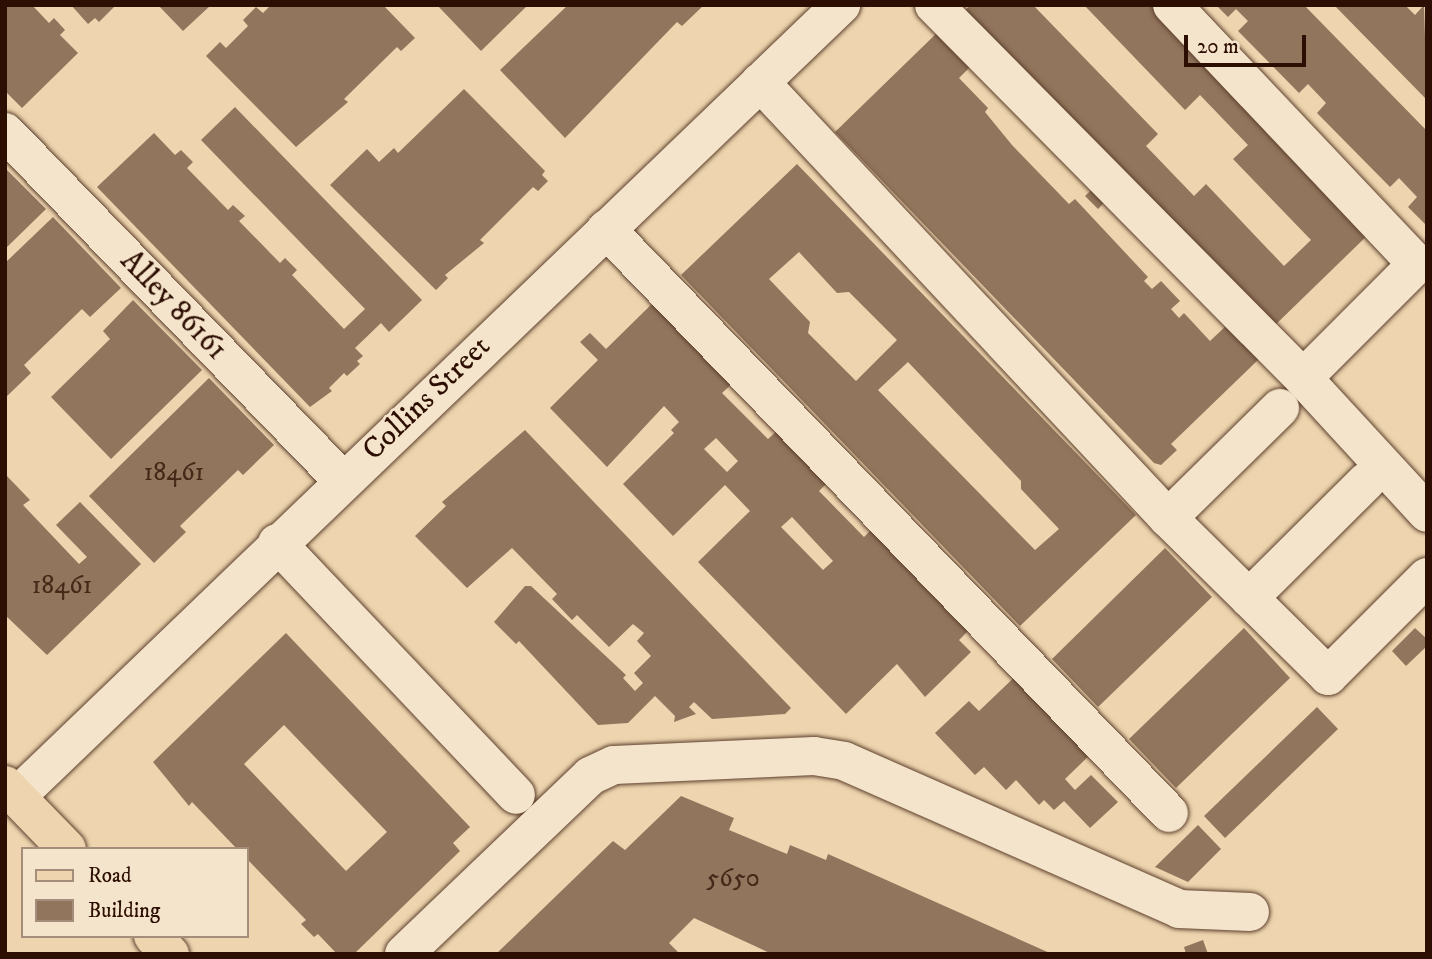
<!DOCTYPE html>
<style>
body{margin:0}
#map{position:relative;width:1432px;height:959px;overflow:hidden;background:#eed5af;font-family:"IM FELL DW Pica",serif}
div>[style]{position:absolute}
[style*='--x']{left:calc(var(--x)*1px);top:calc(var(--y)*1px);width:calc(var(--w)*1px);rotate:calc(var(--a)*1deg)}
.building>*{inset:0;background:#91755c}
.roads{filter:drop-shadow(0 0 2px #5d402d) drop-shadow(0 0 2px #5d402d)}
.minor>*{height:38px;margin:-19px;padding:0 19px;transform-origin:19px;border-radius:19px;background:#f4e4cb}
.major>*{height:38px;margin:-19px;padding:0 19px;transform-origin:19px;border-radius:19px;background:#eed5af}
span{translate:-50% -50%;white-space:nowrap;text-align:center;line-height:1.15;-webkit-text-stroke:5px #f4e4cb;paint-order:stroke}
.number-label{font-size:26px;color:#462818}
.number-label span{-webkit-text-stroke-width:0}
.street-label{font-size:30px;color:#2d0e02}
.frame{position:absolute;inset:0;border:7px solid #2d0e02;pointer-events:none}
.legend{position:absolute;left:21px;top:847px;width:228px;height:91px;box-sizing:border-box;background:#f4e4cb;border:2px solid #a48e7b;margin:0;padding:9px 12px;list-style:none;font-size:21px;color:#2d0e02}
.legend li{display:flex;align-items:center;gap:14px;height:35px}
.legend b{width:35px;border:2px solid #a48e7b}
.scale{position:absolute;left:1184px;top:35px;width:122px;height:32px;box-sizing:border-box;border:4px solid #2d0e02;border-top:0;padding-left:9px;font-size:21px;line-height:24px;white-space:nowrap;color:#2d0e02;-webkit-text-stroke:5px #f4e4cb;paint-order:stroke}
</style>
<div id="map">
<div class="building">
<div style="clip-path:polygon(5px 5px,32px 5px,49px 23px,54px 18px,65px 30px,60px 35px,78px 53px,22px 108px,5px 91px)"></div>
<div style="clip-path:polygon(71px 5px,116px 5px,99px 22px,95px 18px,88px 24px)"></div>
<div style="clip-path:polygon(158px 5px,211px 5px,183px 31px)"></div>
<div style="clip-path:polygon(271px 5px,383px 5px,415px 38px,401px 51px,397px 47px,344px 99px,348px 102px,296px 147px,206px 56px,220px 42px,226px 48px,248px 26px,243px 20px,256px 7px,263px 13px)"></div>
<div style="clip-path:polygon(437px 5px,528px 5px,481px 51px)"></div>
<div style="clip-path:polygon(568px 5px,704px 5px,682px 26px,677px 22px,565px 138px,500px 70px)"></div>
<div style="clip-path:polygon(971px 5px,1033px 5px,1158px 134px,1146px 146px,1194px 196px,1206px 184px,1284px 266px,1311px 240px,1233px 159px,1248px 145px,1200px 95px,1185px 110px,1084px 5px,1160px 5px,1375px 228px,1270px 330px,961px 14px)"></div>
<div style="clip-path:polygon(1216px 5px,1304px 5px,1427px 131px,1427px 226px,1408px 207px,1417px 197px,1399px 178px,1390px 187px,1317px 113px,1326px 103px,1308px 84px,1299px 93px,1238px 31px,1248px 21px,1236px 9px,1228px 17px)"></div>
<div style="clip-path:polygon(1334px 5px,1405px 5px,1415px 15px,1424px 5px,1427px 100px)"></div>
<div style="clip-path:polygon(942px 28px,973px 64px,959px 78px,988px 108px,985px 112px,1012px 145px,1069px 204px,1075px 199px,1148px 277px,1144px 281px,1152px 289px,1161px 281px,1180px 301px,1171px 309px,1179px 318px,1184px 313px,1210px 341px,1227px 325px,1259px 359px,1171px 444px,1177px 450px,1161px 465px,1154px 463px,835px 132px)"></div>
<div style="clip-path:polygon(464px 89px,545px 171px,542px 175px,548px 181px,538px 191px,533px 187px,480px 240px,484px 243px,445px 275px,448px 278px,436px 290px,330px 185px,367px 149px,379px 162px,394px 148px,398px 153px)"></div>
<div style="clip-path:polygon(235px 107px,422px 300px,389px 332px,381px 323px,355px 348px,363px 356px,357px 361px,360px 364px,347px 376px,344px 373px,329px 388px,332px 391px,310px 407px,97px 187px,154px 133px,175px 155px,181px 150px,193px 162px,187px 168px,228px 210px,233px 205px,245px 216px,239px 221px,280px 263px,285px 258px,297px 270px,292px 275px,344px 329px,365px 309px,201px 140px)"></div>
<div style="clip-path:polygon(evenodd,797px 164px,1136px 515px,1020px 626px,681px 275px,797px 164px,799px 252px,837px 293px,849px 292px,897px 340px,856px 381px,808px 333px,810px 322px,769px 279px,799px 252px,797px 164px,908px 362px,1021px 481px,1021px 489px,1059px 529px,1035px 550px,878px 390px,908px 362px)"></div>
<div style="clip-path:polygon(5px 168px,46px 209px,5px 249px)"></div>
<div style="clip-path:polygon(1099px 183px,1108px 199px,1098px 209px,1085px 196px)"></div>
<div style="clip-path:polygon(53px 217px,121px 288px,90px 317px,82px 309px,24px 365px,31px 373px,5px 398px,5px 263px)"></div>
<div style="clip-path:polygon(evenodd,661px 295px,735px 381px,722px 393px,768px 439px,780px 428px,831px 479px,819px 491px,864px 537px,875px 526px,973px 626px,959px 640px,971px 652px,925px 697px,897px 664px,846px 714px,698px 562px,750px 511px,725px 485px,673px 536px,623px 484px,674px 433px,671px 430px,679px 422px,664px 406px,607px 467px,550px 408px,598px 360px,580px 342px,590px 333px,606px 349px,661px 295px,716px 438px,738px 461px,727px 472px,704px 449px,716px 438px,661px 295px,792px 517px,833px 561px,823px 570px,781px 527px,792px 517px)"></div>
<div style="clip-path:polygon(133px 300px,202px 370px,111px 459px,51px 397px,110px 339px,103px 331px)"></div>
<div style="clip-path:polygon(209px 378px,274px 445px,243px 475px,238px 470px,180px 526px,186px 532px,154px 563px,89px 496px)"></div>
<div style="clip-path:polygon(525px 430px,791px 708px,785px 714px,712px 719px,694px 702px,689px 707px,696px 714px,674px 722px,675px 716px,655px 696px,628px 723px,598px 725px,519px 641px,516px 644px,494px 622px,525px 586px,531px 586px,626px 675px,623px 678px,635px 691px,643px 683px,634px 673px,651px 656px,637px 641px,644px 633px,633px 624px,609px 647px,577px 615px,572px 620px,552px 599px,557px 594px,512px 548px,467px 588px,415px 536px,446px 506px,442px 502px)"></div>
<div style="clip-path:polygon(5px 474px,30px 500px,23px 505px,79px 564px,87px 557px,56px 525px,80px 502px,141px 564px,47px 655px,5px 615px)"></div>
<div style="clip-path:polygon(1165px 548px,1212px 597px,1098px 707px,1052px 659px)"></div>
<div style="clip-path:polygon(1244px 628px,1290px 678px,1176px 788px,1129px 739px)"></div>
<div style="clip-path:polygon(1415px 628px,1427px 639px,1427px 646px,1406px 666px,1392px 651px)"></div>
<div style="clip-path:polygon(evenodd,286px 633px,470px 827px,453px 843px,460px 851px,354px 954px,337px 954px,318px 934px,314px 937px,301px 924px,306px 920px,247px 859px,247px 849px,237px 849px,192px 802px,189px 806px,153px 762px,286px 633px,284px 725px,387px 832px,346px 871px,244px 764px,284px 725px)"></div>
<div style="clip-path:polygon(1022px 670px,1097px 748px,1065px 779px,1075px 790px,1091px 775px,1118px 802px,1090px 828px,1064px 801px,1054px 810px,1044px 800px,1039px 805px,1016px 780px,1006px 790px,984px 767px,975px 775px,935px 733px,969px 701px,979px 711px)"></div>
<div style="clip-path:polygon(1317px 707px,1338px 729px,1225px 838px,1204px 816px)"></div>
<div style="clip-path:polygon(681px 796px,734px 818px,729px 830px,787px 854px,790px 845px,826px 860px,828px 854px,1052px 954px,772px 954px,694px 918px,669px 943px,680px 954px,496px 954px,613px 841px,625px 850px)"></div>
<div style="clip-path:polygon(1198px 825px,1221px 849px,1188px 882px,1155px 867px)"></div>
<div style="clip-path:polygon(1203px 940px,1208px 954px,1186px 954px,1184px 947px)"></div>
</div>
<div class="roads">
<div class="minor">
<div style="--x:934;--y:5;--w:525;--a:45.31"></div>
<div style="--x:1303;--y:378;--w:183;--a:47.4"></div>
<div style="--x:1172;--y:5;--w:357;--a:46.6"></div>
<div style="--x:1417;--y:264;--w:161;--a:135"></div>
<div style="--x:760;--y:82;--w:597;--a:46.9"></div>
<div style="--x:1168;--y:518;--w:157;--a:-44.5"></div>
<div style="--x:5;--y:132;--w:484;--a:45.9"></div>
<div style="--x:606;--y:229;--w:811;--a:46.05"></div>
<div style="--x:1168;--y:518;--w:225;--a:44.6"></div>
<div style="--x:1328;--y:676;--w:140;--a:-45"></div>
<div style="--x:277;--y:543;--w:347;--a:46.5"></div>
<div style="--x:1249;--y:598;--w:166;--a:-44.8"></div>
<div style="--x:16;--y:797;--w:1144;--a:-43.83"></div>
<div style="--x:404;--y:954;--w:257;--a:-43.7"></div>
<div style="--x:590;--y:776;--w:26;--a:-25"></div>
<div style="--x:614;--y:765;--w:200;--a:-2.6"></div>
<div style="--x:814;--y:756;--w:30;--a:9"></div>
<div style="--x:844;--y:761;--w:366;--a:23.8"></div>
<div style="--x:1179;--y:909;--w:71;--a:2.4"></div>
</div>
<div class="major">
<div style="--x:5;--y:785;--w:89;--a:45.9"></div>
<div style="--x:153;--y:936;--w:25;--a:47"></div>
</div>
</div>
<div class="number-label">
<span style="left:174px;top:473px">18461</span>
<span style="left:62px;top:586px">18461</span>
<span style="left:733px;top:879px">5650</span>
</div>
<div class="street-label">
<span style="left:173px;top:306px;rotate:46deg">Alley 86161</span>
<span style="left:427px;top:399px;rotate:-44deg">Collins Street</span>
</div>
<div class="frame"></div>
<ul class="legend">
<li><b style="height:9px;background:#eed5af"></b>Road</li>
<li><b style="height:19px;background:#91755c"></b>Building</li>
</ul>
<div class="scale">20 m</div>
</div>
